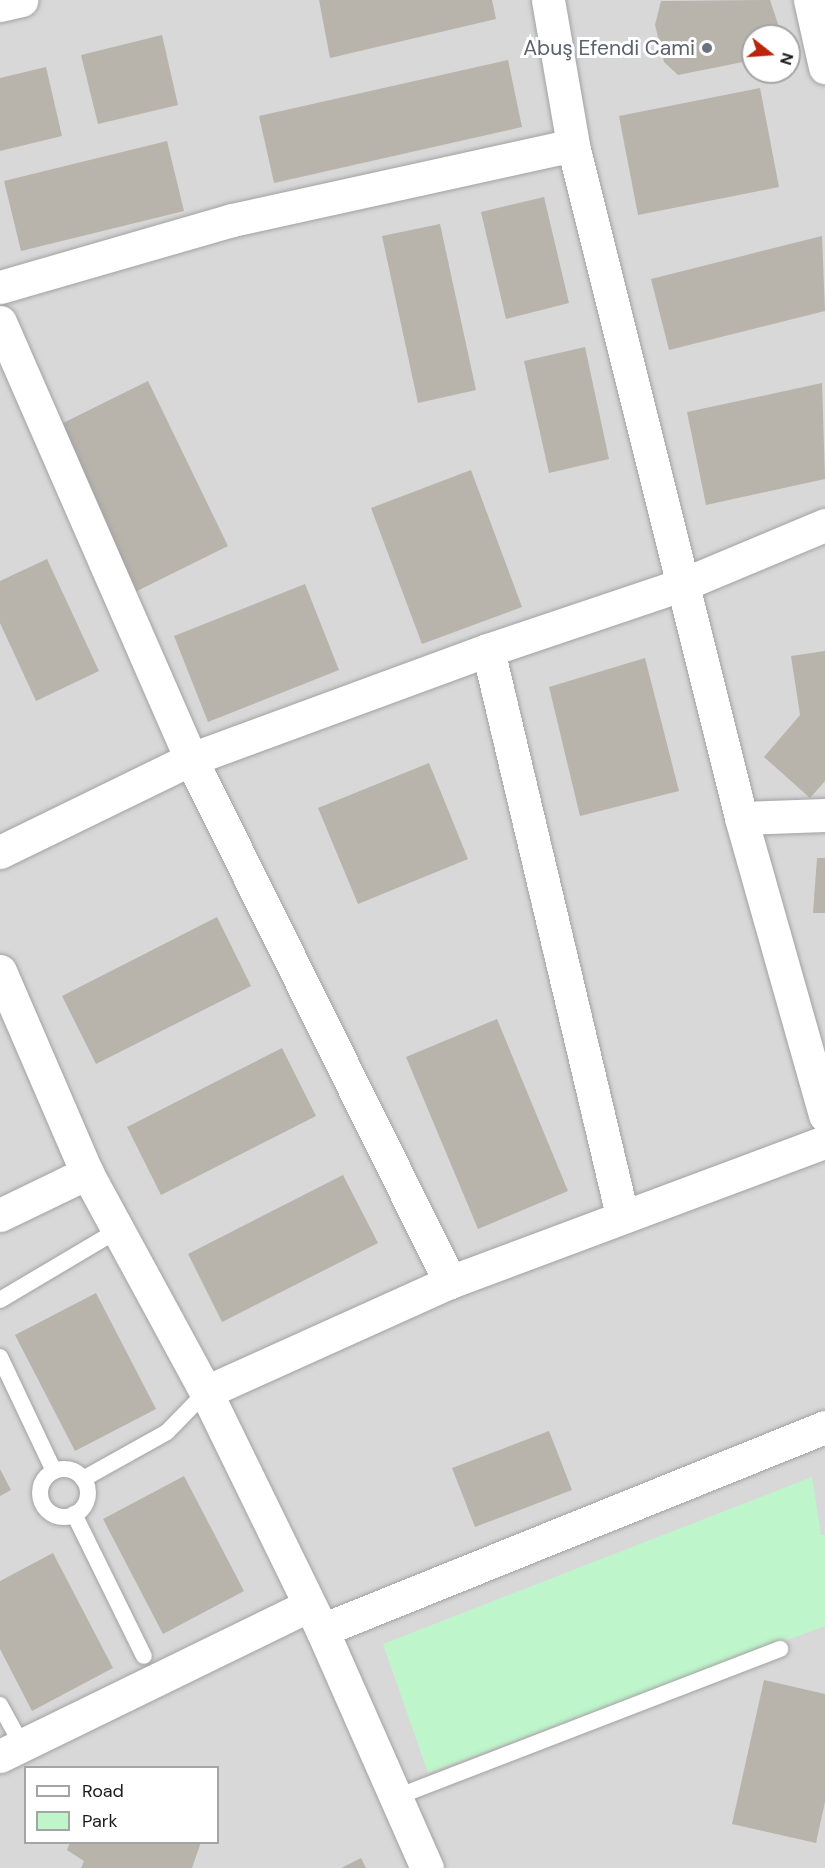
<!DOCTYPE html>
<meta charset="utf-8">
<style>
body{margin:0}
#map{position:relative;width:825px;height:1868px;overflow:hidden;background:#eceae1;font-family:"DM Sans",sans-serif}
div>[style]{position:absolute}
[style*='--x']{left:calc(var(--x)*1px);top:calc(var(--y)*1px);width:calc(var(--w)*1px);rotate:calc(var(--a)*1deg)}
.residential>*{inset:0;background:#d9d8d8}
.park>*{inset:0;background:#bff5cb}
.building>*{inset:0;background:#b8b3ab}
.roads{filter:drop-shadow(0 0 2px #a2a2a2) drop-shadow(0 0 2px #a2a2a2)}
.lane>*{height:16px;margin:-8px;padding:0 8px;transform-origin:8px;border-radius:8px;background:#fff}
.lane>.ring{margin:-8px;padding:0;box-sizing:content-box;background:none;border:16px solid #fff;border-radius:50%}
.street>*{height:33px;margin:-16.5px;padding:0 16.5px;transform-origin:16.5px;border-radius:16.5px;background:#fff}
.dots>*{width:16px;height:16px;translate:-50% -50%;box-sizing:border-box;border:3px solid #fff;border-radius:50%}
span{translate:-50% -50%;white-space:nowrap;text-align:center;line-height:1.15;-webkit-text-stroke:6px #fff;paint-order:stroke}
.worship-label{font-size:21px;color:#5b616d}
.right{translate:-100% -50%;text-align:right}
.legend{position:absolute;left:24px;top:1766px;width:195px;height:78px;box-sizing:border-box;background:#fff;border:2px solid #a4a4a4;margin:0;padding:8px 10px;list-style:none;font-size:18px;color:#1b1b1b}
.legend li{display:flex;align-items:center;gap:12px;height:30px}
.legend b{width:30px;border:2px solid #a4a4a4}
.north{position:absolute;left:741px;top:24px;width:60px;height:60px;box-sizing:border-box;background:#fff;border:2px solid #a4a4a4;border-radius:50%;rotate:107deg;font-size:16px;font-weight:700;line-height:24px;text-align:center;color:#1b1b1b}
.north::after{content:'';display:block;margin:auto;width:21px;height:27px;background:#bb250c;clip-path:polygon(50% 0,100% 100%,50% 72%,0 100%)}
</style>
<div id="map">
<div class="residential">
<div style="clip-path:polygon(evenodd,0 0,825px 0,825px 1868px,0 1868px,0 0,753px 36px,789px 36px,789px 72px,753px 72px,753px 36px,0 0,26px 1768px,218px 1768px,218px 1842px,26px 1842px,26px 1768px)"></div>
</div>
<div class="park">
<div style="clip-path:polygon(812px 1477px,821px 1535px,825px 1535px,825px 1626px,428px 1773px,383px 1644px)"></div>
</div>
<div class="building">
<div style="clip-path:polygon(319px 0,492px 0,496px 19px,330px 58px)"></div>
<div style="clip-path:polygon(770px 0,782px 36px,753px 36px,753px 60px,678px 75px,664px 62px,655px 25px,661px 1px)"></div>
<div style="clip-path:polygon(162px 35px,178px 105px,98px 124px,81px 55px)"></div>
<div style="clip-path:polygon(508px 60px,522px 127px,274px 183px,259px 116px)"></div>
<div style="clip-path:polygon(46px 67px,62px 136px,0 151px,0 78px)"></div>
<div style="clip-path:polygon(760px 88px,779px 187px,638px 215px,619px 116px)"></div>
<div style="clip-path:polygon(167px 141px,184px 211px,21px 251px,4px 181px)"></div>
<div style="clip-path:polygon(544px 197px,569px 303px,506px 319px,481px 212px)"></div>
<div style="clip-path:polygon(440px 224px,476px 390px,418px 403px,382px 236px)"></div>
<div style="clip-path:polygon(822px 236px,825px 311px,669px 350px,651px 279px)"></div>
<div style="clip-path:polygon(585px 347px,609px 459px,549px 473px,524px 361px)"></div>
<div style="clip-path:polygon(148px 381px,228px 546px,137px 591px,57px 426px)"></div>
<div style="clip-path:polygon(822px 383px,825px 479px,706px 505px,687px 412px)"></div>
<div style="clip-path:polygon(471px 470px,522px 607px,422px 644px,371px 508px)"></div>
<div style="clip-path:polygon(47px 559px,99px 671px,36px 701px,0 623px,0 581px)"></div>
<div style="clip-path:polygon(305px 584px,339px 670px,208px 722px,174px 636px)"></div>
<div style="clip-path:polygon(825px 651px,825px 781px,810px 798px,764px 757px,800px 715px,791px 656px)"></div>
<div style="clip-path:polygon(645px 658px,679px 791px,580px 816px,549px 687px)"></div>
<div style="clip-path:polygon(429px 763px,468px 859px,358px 904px,318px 808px)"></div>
<div style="clip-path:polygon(817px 858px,825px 858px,825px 913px,813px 913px)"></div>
<div style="clip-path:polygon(217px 917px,251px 986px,96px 1064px,62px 996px)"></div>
<div style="clip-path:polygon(497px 1019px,568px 1191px,478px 1229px,406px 1057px)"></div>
<div style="clip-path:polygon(282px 1048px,316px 1116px,161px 1195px,127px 1127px)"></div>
<div style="clip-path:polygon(343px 1175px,378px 1243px,222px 1322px,188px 1254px)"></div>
<div style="clip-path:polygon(96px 1293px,156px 1409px,75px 1451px,15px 1335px)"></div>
<div style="clip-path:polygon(549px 1431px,572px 1490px,475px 1527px,452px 1468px)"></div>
<div style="clip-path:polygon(0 1469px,11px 1490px,0 1496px)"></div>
<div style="clip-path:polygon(184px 1476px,244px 1591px,163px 1634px,103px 1519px)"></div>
<div style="clip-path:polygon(53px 1553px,113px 1668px,32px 1711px,0 1649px,0 1581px)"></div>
<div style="clip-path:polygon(764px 1680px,825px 1694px,825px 1802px,816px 1843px,732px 1824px)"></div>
<div style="clip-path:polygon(70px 1842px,201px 1842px,192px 1868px,81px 1868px,84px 1861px,67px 1850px)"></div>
<div style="clip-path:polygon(361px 1858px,366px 1868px,341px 1868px)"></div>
</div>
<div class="roads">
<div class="lane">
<div style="--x:0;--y:1300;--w:137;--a:-30.7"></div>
<div style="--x:0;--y:1357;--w:126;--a:64.7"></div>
<div class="ring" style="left:40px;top:1469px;width:32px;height:32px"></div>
<div style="--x:83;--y:1479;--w:96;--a:-29.2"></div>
<div style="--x:167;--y:1432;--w:56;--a:-45.7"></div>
<div style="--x:74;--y:1514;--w:158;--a:63.8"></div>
<div style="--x:0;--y:1705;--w:46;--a:61.2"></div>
<div style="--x:394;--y:1798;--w:414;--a:-21.1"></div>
</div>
<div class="street">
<div style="--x:548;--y:0;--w:147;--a:80.2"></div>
<div style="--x:573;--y:145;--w:694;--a:75.98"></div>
<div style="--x:741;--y:818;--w:309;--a:74.2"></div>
<div style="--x:810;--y:0;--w:69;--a:77.4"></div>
<div style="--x:0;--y:5;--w:22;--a:-13"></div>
<div style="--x:0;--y:287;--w:241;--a:-16.1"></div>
<div style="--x:232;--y:220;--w:349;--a:-12.4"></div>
<div style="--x:0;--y:322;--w:477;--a:66.4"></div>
<div style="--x:191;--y:759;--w:584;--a:63.65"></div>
<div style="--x:488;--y:650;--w:581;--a:76.66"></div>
<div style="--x:741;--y:818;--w:84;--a:-2"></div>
<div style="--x:0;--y:852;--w:212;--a:-26"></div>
<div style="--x:191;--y:759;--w:316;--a:-20.2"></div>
<div style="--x:488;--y:650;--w:207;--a:-18.6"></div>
<div style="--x:684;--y:584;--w:153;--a:-22.7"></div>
<div style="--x:0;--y:971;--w:220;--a:66.7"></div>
<div style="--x:87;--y:1173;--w:249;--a:61.5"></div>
<div style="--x:206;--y:1392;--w:265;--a:64"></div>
<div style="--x:322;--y:1630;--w:260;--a:66.2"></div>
<div style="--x:0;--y:1215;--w:97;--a:-25.8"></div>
<div style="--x:206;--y:1392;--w:268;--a:-24.3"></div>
<div style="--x:450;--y:1282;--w:400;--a:-20.5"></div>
<div style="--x:322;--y:1630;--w:542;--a:-21.98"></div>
<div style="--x:0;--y:1756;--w:344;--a:-26"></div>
</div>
</div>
<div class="dots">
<div style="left:707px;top:48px;background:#6b7280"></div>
</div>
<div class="worship-label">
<span class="right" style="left:695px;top:48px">Abuş Efendi Cami</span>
</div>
<ul class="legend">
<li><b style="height:8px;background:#fff"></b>Road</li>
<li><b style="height:16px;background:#bff5cb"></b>Park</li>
</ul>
<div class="north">N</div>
</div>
